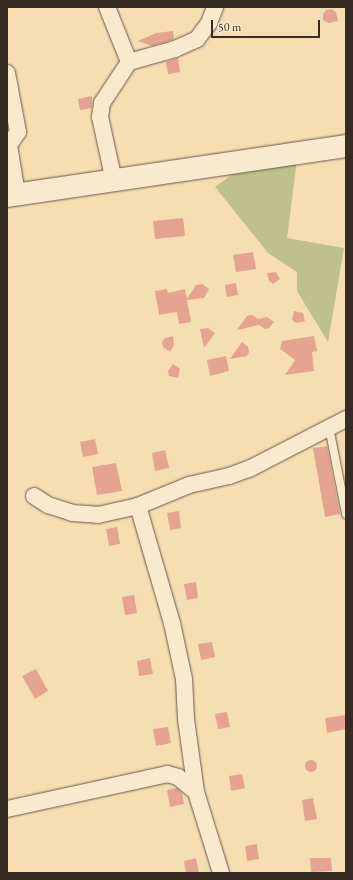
<!DOCTYPE html>
<style>
body{margin:0}
#map{position:relative;width:353px;height:880px;overflow:hidden;background:#f6deb3;font-family:"EB Garamond",serif}
div>[style]{position:absolute}
[style*='--x']{left:calc(var(--x)*1px);top:calc(var(--y)*1px);width:calc(var(--w)*1px);rotate:calc(var(--a)*1deg)}
.green>*{inset:0;background:#bec18b}
.building>*{inset:0;background:#e5a492}
.round{border-radius:50%}
.roads{filter:drop-shadow(0 0 1px #675848) drop-shadow(0 0 1px #675848)}
.lane>*{height:8px;margin:-4px;padding:0 4px;transform-origin:4px;border-radius:4px;background:#f9eace}
.street>*{height:16px;margin:-8px;padding:0 8px;transform-origin:8px;border-radius:8px;background:#f9eace}
.secondary>*{height:22px;margin:-11px;padding:0 11px;transform-origin:11px;border-radius:11px;background:#f9eace}
span{translate:-50% -50%;white-space:nowrap;text-align:center;line-height:1.15;-webkit-text-stroke:4px #f9eace;paint-order:stroke}
.frame{position:absolute;inset:0;border:8px solid #372b24;pointer-events:none}
.scale{position:absolute;left:211px;top:20px;width:109px;height:18px;box-sizing:border-box;border:2px solid #372b24;border-top:0;padding-left:5px;font-size:12px;line-height:14px;white-space:nowrap;color:#372b24;-webkit-text-stroke:3px #f9eace;paint-order:stroke}
</style>
<div id="map">
<div class="green">
<div style="clip-path:polygon(297px 159px,287px 238px,344px 248px,328px 342px,297px 291px,297px 272px,268px 253px,215px 187px,241px 168px)"></div>
</div>
<div class="building">
<div style="clip-path:polygon(331px 9px,336px 12px,338px 21px,328px 23px,323px 20px,323px 14px,326px 10px)"></div>
<div style="clip-path:polygon(173px 31px,174px 39px,172px 40px,152px 46px,138px 41px,156px 33px)"></div>
<div style="clip-path:polygon(178px 58px,180px 72px,168px 74px,166px 62px)"></div>
<div style="clip-path:polygon(92px 96px,92px 108px,80px 110px,78px 99px)"></div>
<div style="clip-path:polygon(183px 218px,185px 236px,155px 239px,153px 221px)"></div>
<div style="clip-path:polygon(253px 252px,256px 269px,236px 272px,233px 255px)"></div>
<div style="clip-path:polygon(276px 272px,280px 279px,273px 284px,269px 281px,267px 273px)"></div>
<div style="clip-path:polygon(236px 283px,238px 295px,227px 297px,225px 285px)"></div>
<div style="clip-path:polygon(202px 284px,209px 289px,204px 298px,187px 300px,191px 322px,179px 324px,177px 312px,159px 315px,155px 291px,167px 289px,168px 293px,185px 289px,187px 299px,196px 285px)"></div>
<div style="clip-path:polygon(294px 311px,303px 313px,305px 321px,296px 323px,292px 320px)"></div>
<div style="clip-path:polygon(252px 315px,258px 319px,267px 317px,274px 322px,269px 328px,265px 329px,259px 325px,237px 330px,247px 316px)"></div>
<div style="clip-path:polygon(208px 328px,215px 333px,204px 348px,200px 329px)"></div>
<div style="clip-path:polygon(173px 336px,174px 345px,170px 352px,163px 347px,162px 342px,165px 338px)"></div>
<div style="clip-path:polygon(314px 336px,317px 351px,312px 352px,314px 371px,285px 375px,295px 360px,280px 349px,282px 341px)"></div>
<div style="clip-path:polygon(242px 342px,248px 347px,249px 352px,247px 356px,230px 359px)"></div>
<div style="clip-path:polygon(226px 356px,229px 371px,210px 376px,207px 360px)"></div>
<div style="clip-path:polygon(173px 364px,180px 369px,178px 378px,169px 376px,168px 371px)"></div>
<div style="clip-path:polygon(95px 439px,98px 454px,83px 457px,80px 442px)"></div>
<div style="clip-path:polygon(327px 446px,340px 514px,325px 517px,313px 448px)"></div>
<div style="clip-path:polygon(165px 450px,169px 468px,155px 471px,152px 453px)"></div>
<div style="clip-path:polygon(116px 463px,122px 491px,97px 495px,92px 467px)"></div>
<div style="clip-path:polygon(179px 511px,181px 528px,170px 530px,167px 513px)"></div>
<div style="clip-path:polygon(117px 527px,120px 544px,109px 546px,106px 529px)"></div>
<div style="clip-path:polygon(196px 582px,198px 598px,187px 600px,184px 584px)"></div>
<div style="clip-path:polygon(134px 595px,137px 613px,125px 615px,122px 597px)"></div>
<div style="clip-path:polygon(212px 642px,215px 657px,201px 660px,198px 644px)"></div>
<div style="clip-path:polygon(150px 658px,153px 674px,139px 676px,137px 661px)"></div>
<div style="clip-path:polygon(36px 669px,48px 691px,35px 699px,22px 676px)"></div>
<div style="clip-path:polygon(227px 712px,230px 727px,218px 729px,215px 714px)"></div>
<div style="clip-path:polygon(346px 715px,346px 729px,327px 733px,325px 718px)"></div>
<div style="clip-path:polygon(168px 727px,171px 743px,156px 746px,153px 729px)"></div>
<div class="round" style="left:305px;top:760px;width:12px;height:12px"></div>
<div style="clip-path:polygon(242px 774px,245px 788px,231px 791px,229px 776px)"></div>
<div style="clip-path:polygon(177px 788px,182px 793px,184px 804px,170px 807px,167px 790px)"></div>
<div style="clip-path:polygon(313px 798px,317px 819px,305px 821px,302px 800px)"></div>
<div style="clip-path:polygon(257px 844px,259px 859px,247px 861px,245px 846px)"></div>
<div style="clip-path:polygon(196px 858px,199px 873px,186px 873px,184px 861px)"></div>
<div style="clip-path:polygon(310px 858px,331px 858px,332px 871px,311px 872px)"></div>
</div>
<div class="roads">
<div class="lane">
<div style="--x:329;--y:427;--w:89;--a:78.9"></div>
</div>
<div class="street">
<div style="--x:107;--y:7;--w:59;--a:68.2"></div>
<div style="--x:7;--y:73;--w:60;--a:79.4"></div>
<div style="--x:18;--y:132;--w:16;--a:125"></div>
<div style="--x:9;--y:145;--w:50;--a:80.7"></div>
<div style="--x:114;--y:181;--w:66;--a:-102.3"></div>
<div style="--x:100;--y:117;--w:14;--a:-82"></div>
<div style="--x:102;--y:103;--w:49;--a:-56.6"></div>
<div style="--x:129;--y:62;--w:48;--a:-15.8"></div>
<div style="--x:175;--y:49;--w:24;--a:-24"></div>
<div style="--x:197;--y:39;--w:20;--a:-53"></div>
<div style="--x:209;--y:23;--w:17;--a:-69"></div>
<div style="--x:34;--y:496;--w:17;--a:33"></div>
<div style="--x:48;--y:505;--w:25;--a:18"></div>
<div style="--x:72;--y:513;--w:26;--a:4"></div>
<div style="--x:98;--y:515;--w:41;--a:-12.7"></div>
<div style="--x:138;--y:506;--w:55;--a:-22.4"></div>
<div style="--x:189;--y:485;--w:41;--a:-12.7"></div>
<div style="--x:229;--y:476;--w:23;--a:-20"></div>
<div style="--x:251;--y:468;--w:107;--a:-27.3"></div>
<div style="--x:138;--y:506;--w:122;--a:73.8"></div>
<div style="--x:172;--y:623;--w:57;--a:77.9"></div>
<div style="--x:184;--y:679;--w:40;--a:87.1"></div>
<div style="--x:186;--y:719;--w:74;--a:82.2"></div>
<div style="--x:196;--y:792;--w:85;--a:72.8"></div>
<div style="--x:7;--y:809;--w:164;--a:-12.3"></div>
<div style="--x:167;--y:774;--w:11;--a:15"></div>
<div style="--x:178;--y:777;--w:23;--a:40"></div>
</div>
<div class="secondary">
<div style="--x:7;--y:196;--w:343;--a:-8.4"></div>
</div>
</div>
<div class="frame"></div>
<div class="scale">50 m</div>
</div>
